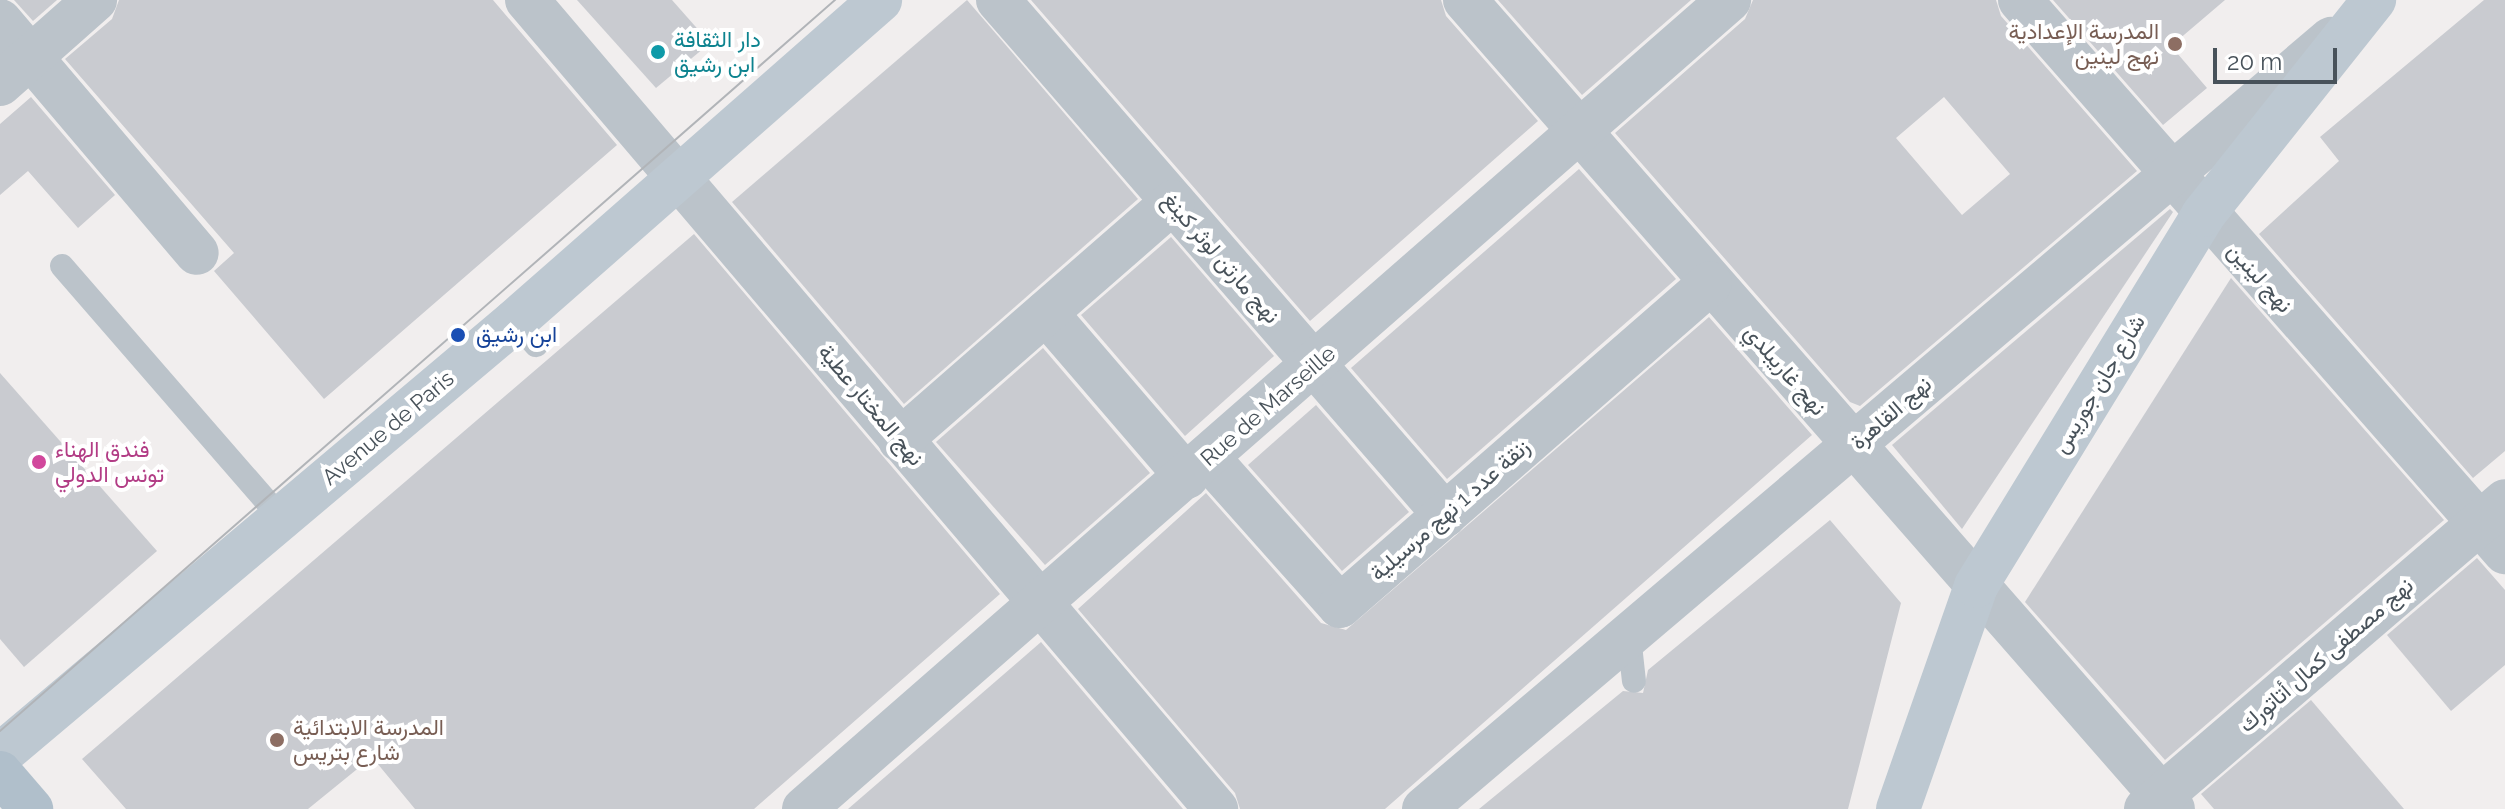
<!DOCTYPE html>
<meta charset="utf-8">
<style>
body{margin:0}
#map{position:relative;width:2505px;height:809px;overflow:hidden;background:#f1eeee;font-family:Raleway,Vazirmatn,sans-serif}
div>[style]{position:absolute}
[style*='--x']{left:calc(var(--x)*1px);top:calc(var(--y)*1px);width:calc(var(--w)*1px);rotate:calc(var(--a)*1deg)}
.building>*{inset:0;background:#c9cbd0}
.lane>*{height:24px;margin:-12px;padding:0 12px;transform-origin:12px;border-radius:12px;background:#bbc3ca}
.street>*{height:44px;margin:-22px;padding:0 22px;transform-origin:22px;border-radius:22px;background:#bbc3ca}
.secondary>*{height:44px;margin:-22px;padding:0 22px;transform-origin:22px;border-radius:22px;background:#bdc8d1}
.primary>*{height:44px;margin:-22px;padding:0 22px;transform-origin:22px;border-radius:22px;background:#b0bfcb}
.tram>*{height:2px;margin:-1px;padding:0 1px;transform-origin:1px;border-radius:1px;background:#b1b4b8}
.dots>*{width:22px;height:22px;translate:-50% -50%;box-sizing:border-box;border:4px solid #fff;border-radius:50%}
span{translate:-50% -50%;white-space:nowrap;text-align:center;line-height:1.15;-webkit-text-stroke:8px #fff;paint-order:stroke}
.education-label{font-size:22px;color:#785e54}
.right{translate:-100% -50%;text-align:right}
.left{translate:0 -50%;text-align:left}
.culture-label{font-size:22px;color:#0d838f}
.street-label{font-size:22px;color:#48525a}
.transit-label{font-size:22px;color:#164399}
.hotel-label{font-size:22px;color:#b23c85}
.scale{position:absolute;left:2213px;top:48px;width:124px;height:36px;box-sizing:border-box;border:4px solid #48525a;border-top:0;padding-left:10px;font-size:24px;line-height:28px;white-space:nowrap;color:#48525a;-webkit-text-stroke:6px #fff;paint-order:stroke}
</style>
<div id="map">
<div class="building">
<div style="clip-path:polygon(14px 0,57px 0,33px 21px)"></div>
<div style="clip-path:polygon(119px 0,493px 0,617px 145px,324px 399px,214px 271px,234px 253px,65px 59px,112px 19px)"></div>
<div style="clip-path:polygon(577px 0,672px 0,710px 43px,656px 88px)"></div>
<div style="clip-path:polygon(967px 0,1138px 199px,904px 404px,732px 202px)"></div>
<div style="clip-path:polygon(1031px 0,1441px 0,1446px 16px,1538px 121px,1310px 321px)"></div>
<div style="clip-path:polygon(1498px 0,1691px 0,1582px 95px)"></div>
<div style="clip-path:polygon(evenodd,1753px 0,1996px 0,2001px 16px,2137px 171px,1860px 406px,1850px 402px,1615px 133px,1745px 19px,1753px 0,1944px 97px,2010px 174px,1962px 215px,1896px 138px,1944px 97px)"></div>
<div style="clip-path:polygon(2053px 0,2225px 0,2171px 46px,2207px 88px,2163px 125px)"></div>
<div style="clip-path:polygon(2484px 0,2505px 0,2505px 451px,2473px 478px,2259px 234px,2339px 161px,2320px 137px)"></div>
<div style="clip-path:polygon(31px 97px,115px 195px,78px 228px,28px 171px,0 195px,0 124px)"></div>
<div style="clip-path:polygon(1579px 169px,1676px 279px,1447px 479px,1351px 368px)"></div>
<div style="clip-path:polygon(2170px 209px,2173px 212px,1962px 529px,1892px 445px)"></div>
<div style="clip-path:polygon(694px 234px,1000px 594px,754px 809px,415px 809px,372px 757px,308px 809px,126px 809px,82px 759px)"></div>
<div style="clip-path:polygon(1171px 237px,1274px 356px,1185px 436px,1081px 315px)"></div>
<div style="clip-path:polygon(2231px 278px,2444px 520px,2165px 760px,2025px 602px)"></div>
<div style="clip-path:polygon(1709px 317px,1812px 435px,1385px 809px,1240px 809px,1235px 793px,1078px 609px,1206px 493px,1321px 623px,1346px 630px)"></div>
<div style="clip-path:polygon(1043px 348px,1150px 473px,1045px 565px,936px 442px)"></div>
<div style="clip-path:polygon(0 373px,157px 551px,24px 667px,0 639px)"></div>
<div style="clip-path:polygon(1316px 405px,1409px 512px,1342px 571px,1248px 465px)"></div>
<div style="clip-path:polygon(1830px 520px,1901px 603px,1848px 809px,1479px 809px,1623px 691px,1643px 693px,1648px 670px)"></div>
<div style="clip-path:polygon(2477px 558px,2505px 590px,2505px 665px,2451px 711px,2387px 635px)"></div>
<div style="clip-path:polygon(1041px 642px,1183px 809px,848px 809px)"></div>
<div style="clip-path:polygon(2311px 700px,2404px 809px,2214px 809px,2201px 794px)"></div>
</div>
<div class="lane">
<div style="--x:62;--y:266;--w:334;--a:49"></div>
<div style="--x:515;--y:321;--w:32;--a:49"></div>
<div style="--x:1629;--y:636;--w:45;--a:83.7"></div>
</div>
<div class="street">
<div style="--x:527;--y:0;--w:1063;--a:49.58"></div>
<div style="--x:998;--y:0;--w:682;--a:49.04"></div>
<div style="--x:1465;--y:0;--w:1075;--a:48.81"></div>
<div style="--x:2020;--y:0;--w:735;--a:48.7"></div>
<div style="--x:0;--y:21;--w:304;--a:49.7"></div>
<div style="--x:0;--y:84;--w:127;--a:-41.5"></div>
<div style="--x:1046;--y:313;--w:216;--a:49.3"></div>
<div style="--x:900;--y:440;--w:362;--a:-41.1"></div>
<div style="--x:1208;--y:458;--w:198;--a:48.3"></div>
<div style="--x:1340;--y:606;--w:491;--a:-41.1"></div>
<div style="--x:804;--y:809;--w:1229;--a:-41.17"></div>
<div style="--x:1424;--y:809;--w:1190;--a:-40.33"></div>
<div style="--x:2146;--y:809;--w:473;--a:-40.6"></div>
</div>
<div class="secondary">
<div style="--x:0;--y:755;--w:673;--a:-40.12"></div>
<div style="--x:515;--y:321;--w:486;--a:-41.3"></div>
<div style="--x:1898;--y:809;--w:236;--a:-70.7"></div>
<div style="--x:1976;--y:586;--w:435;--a:-58.5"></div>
<div style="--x:2203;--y:215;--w:275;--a:-51.5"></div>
</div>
<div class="primary">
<div style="--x:0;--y:773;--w:48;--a:49.3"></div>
</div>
<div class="tram">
<div style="--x:0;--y:731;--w:1110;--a:-41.2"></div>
</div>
<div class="dots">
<div style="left:2175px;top:44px;background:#8d6e63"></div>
<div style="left:658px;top:52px;background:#0f9aa8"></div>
<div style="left:458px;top:335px;background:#1a4fb4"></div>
<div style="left:39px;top:462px;background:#d1479c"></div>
<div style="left:277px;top:740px;background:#8d6e63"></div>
</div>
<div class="education-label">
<span class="right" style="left:2159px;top:44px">المدرسة الإعدادية<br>نهج لينين</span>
<span class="left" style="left:293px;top:740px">المدرسة الابتدائية<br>شارع بتريس</span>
</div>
<div class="culture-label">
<span class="left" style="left:674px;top:52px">دار الثقافة<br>ابن رشيق</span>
</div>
<div class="street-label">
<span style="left:1221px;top:258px;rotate:49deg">نهج مارتن لوثر كينغ</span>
<span style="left:2260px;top:278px;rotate:48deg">نهج لينين</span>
<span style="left:1785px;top:370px;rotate:49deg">نهج غاريبلدي</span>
<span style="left:2099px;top:384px;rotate:-59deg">شارع جان جوريس</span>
<span style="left:871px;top:405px;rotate:50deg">نهج المختار عطية</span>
<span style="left:1268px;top:406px;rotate:-41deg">Rue de Marseille</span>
<span style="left:1891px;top:413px;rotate:-41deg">نهج القاهرة</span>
<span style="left:388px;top:428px;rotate:-40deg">Avenue de Paris</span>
<span style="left:1450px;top:510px;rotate:-41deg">زنقة عدد 1 نهج مرسيلية</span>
<span style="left:2326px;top:655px;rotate:-41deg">نهج مصطفى كمال أتاتورك</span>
</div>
<div class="transit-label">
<span class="left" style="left:476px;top:335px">ابن رشيق</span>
</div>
<div class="hotel-label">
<span class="left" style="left:55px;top:462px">فندق الهناء<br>تونس الدولي</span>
</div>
<div class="scale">20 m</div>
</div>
